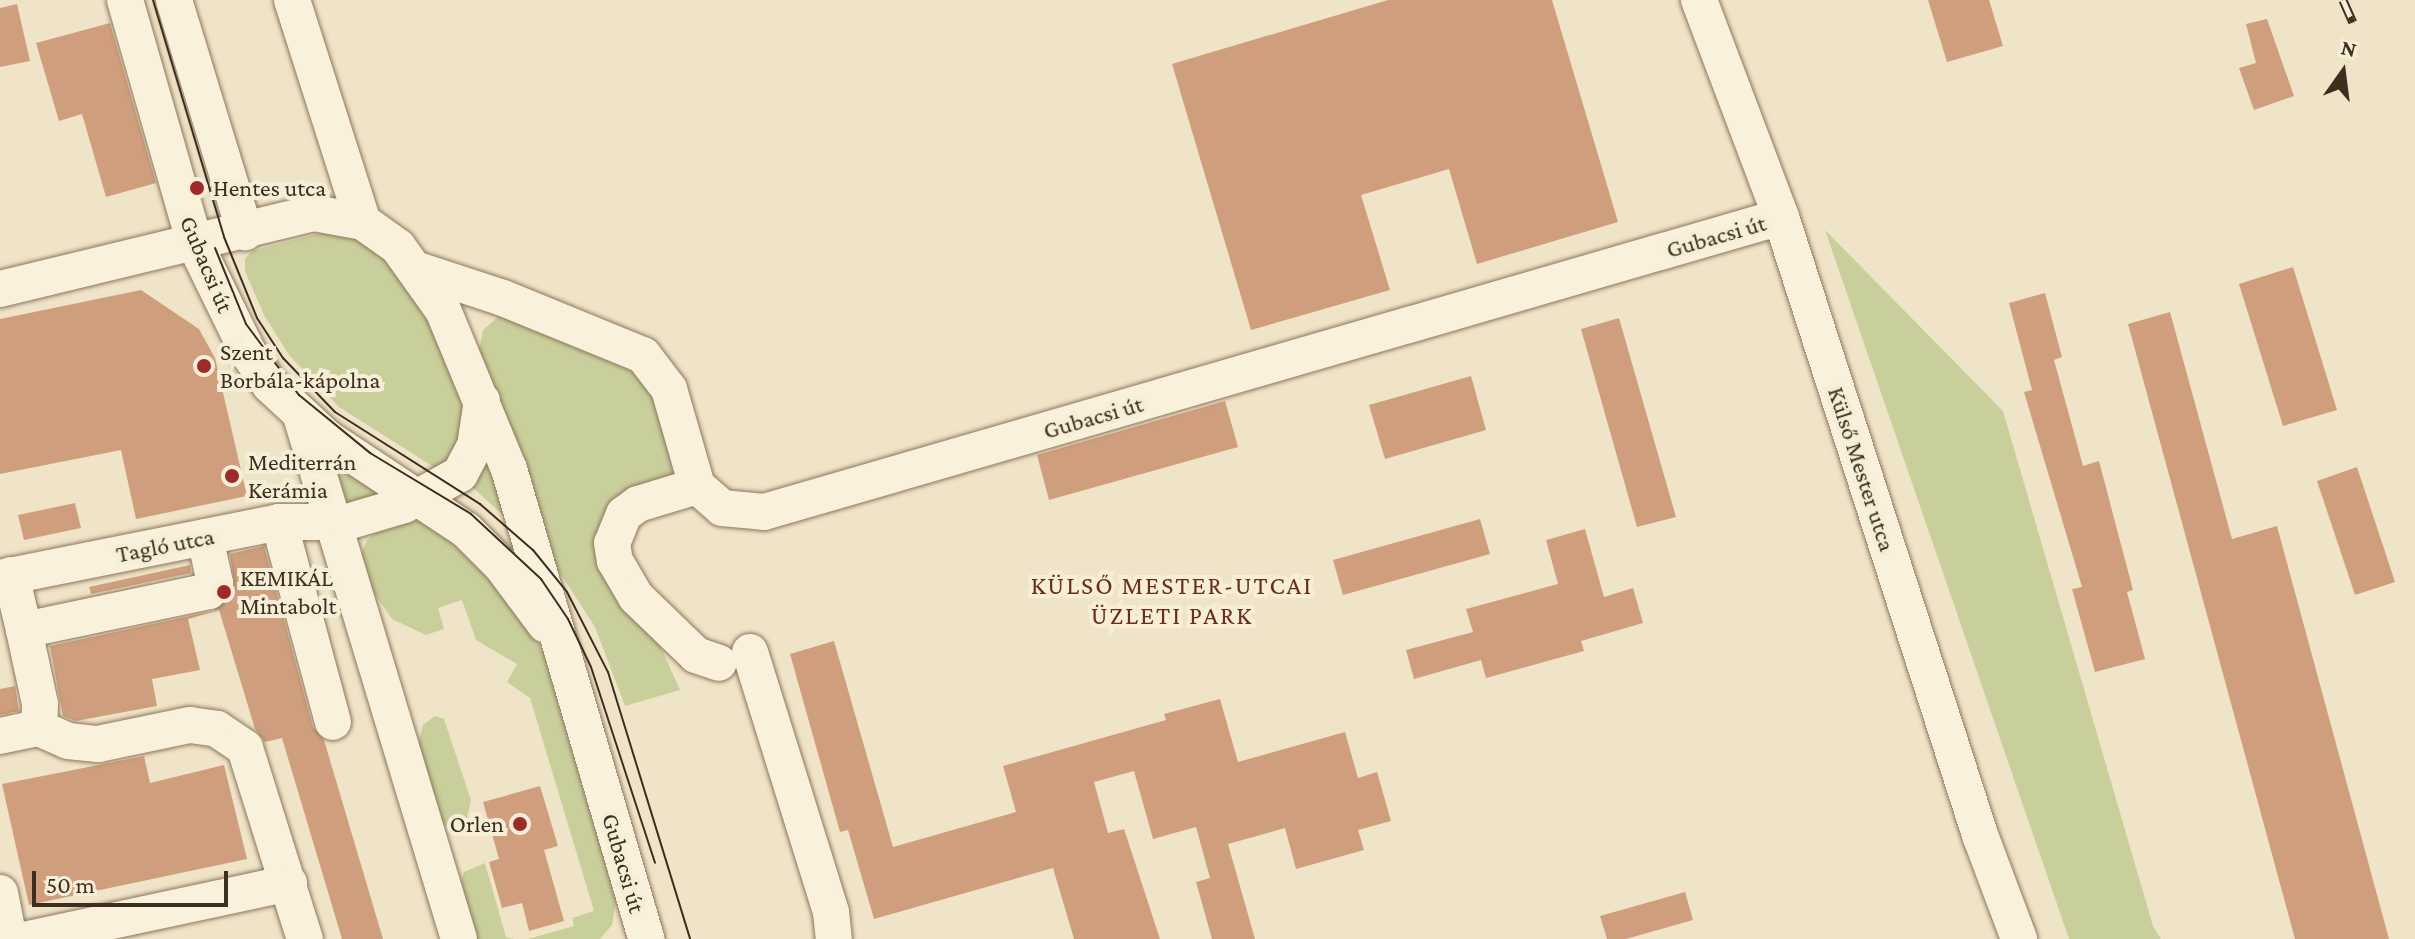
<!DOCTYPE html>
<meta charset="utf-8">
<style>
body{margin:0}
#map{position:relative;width:2415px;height:939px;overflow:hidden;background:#f0e4c8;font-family:"Crimson Pro",serif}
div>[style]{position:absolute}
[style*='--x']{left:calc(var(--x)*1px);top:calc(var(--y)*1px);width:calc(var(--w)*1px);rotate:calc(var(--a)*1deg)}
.green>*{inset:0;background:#c9cf9b}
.building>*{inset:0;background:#cf9f7d}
.roads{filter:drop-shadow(0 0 2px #8d765c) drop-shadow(0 0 2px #8d765c)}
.minor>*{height:36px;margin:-18px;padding:0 18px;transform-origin:18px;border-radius:18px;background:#faf1dc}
.tram>*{height:2px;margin:-1px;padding:0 1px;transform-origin:1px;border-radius:1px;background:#3d2e20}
.rail>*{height:9px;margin-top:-4.5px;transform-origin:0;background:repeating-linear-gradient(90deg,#f7eed8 0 18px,#3d2e20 0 36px);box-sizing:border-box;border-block:2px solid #3d2e20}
.dots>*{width:22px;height:22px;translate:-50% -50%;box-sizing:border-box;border:4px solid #f7eed8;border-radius:50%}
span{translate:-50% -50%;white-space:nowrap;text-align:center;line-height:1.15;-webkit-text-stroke:8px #f7eed8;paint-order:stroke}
.poi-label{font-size:24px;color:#3d2e20}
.left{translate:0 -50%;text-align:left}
.right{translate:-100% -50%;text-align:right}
.street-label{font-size:24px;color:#3d2e20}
.neighbourhood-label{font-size:26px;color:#6b2e1e;letter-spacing:2px}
.north{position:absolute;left:2303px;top:32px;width:80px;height:80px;-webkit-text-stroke:6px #f7eed8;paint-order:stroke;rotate:14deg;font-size:22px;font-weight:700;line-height:32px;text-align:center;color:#3d2e20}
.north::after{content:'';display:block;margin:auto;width:28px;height:36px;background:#3d2e20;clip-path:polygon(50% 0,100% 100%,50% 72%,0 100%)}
.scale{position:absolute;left:32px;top:871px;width:196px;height:36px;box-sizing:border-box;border:4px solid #3d2e20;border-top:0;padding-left:10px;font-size:24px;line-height:28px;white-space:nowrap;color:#3d2e20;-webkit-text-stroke:6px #f7eed8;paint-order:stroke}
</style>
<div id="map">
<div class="green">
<div style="clip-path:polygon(1825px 230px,2003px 411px,2153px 926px,2161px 939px,2069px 939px)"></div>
<div style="clip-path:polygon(321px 233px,347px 234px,379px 253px,424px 308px,467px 414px,453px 462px,437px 469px,339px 407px,289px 355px,264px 315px,245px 271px,245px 259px,252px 251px)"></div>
<div style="clip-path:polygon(500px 315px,630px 365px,657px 399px,675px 482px,606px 524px,680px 690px,625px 706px,595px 627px,542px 545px,478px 358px,483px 330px)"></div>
<div style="clip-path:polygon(486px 447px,504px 516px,470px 485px)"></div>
<div style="clip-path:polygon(325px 458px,384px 493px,343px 511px)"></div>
<div style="clip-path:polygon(417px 521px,429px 522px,475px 557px,537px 639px,546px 660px,616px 901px,612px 925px,600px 939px,528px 939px,574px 926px,572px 918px,594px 911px,530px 698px,507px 682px,517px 664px,476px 640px,462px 600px,438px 608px,444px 629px,426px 635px,392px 619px,367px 583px,361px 555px,367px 540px,382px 528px)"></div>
<div style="clip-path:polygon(435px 716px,444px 719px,471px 800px,467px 819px,452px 826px,442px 825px,417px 749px,423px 725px)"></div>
<div style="clip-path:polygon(485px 863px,506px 937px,514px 939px,476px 939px,461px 880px,464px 872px)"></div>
</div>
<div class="building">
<div style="clip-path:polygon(1388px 0,1552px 0,1618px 222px,1477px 264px,1449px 169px,1361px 195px,1390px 290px,1251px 330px,1172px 64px)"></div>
<div style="clip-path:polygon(1928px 0,1989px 0,2003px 46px,1947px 62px)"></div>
<div style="clip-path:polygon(17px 4px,30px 61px,0 67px,0 8px)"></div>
<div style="clip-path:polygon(2267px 19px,2294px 96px,2254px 110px,2239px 68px,2256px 63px,2246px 24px)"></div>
<div style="clip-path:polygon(110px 23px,156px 183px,106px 197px,82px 114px,59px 121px,36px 43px)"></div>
<div style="clip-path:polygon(2293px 267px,2337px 410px,2283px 426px,2239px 284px)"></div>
<div style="clip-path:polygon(141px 290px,199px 329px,215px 358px,247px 496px,136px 519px,121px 450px,0 474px,0 319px)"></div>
<div style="clip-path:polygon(2045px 293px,2062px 357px,2054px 360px,2083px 466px,2099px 461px,2133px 590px,2127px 592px,2145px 659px,2095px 672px,2072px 589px,2082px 587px,2024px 392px,2032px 390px,2009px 303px)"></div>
<div style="clip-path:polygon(2170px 312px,2232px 539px,2277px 526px,2389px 939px,2295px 939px,2128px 324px)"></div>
<div style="clip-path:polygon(1619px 318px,1676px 517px,1637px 527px,1581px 329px)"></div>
<div style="clip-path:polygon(1471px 376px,1486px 430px,1385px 459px,1369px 405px)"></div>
<div style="clip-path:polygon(1225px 401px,1238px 447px,1049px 500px,1037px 455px)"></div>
<div style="clip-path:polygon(2357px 467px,2395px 582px,2355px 595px,2317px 481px)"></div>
<div style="clip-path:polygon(75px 503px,81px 528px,24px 540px,18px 515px)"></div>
<div style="clip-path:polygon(1480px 519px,1490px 554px,1343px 595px,1333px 560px)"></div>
<div style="clip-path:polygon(1585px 529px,1604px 597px,1633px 588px,1643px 623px,1581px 641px,1584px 651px,1486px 678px,1481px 660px,1414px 679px,1406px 650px,1473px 632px,1466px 609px,1558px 584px,1546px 540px)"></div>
<div style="clip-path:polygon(264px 546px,313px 727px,324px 740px,383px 939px,342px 939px,282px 738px,265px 742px,255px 729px,219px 610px,188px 619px,200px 670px,152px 679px,157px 706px,76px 721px,63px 716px,50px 646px,214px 611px,235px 588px,230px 554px)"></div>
<div style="clip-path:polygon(190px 565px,191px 573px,91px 594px,89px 587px)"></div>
<div style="clip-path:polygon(834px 641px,893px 847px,1016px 812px,1003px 766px,1166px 720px,1164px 714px,1220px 699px,1238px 762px,1345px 732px,1358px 778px,1377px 772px,1391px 821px,1358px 830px,1364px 850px,1296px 869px,1285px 828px,1228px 844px,1255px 939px,1212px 939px,1196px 882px,1210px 878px,1196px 827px,1153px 839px,1134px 771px,1094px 782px,1108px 833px,1124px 829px,1160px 939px,1074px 939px,1053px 868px,874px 919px,848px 830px,840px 832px,790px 654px)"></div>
<div style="clip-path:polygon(15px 686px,19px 711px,0 715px,0 689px)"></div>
<div style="clip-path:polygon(144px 756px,150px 783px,224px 765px,247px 859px,29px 905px,2px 784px)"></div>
<div style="clip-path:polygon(540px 786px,558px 846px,544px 850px,564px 921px,529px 931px,522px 903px,502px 908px,489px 862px,499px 859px,483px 802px)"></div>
<div style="clip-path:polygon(1685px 892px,1693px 920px,1626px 939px,1607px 939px,1600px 916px)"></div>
</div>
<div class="roads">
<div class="minor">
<div style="--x:125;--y:0;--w:254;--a:74"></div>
<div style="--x:195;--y:244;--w:123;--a:63.9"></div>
<div style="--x:249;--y:354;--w:37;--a:56"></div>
<div style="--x:270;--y:385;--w:78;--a:42.9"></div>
<div style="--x:327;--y:438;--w:167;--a:33.5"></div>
<div style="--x:466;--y:530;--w:49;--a:45"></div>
<div style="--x:501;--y:565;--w:74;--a:53.3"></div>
<div style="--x:174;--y:0;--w:243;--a:73"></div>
<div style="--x:292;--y:0;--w:233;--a:72.3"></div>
<div style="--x:1699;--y:0;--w:232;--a:69.3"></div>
<div style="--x:1781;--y:217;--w:649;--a:72.15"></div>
<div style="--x:1980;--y:835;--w:111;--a:69.4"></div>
<div style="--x:418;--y:270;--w:89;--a:18.2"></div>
<div style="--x:503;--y:298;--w:151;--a:22.2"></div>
<div style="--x:643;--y:355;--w:43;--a:52.6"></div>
<div style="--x:669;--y:389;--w:101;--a:73.9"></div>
<div style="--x:697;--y:486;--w:33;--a:41"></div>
<div style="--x:722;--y:508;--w:42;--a:5.4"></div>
<div style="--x:764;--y:512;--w:1059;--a:-16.18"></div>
<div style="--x:0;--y:289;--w:323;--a:-13.6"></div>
<div style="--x:314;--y:213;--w:50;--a:10.4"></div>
<div style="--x:363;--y:222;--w:43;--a:35.5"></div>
<div style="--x:398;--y:247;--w:77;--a:54.5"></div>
<div style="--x:443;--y:310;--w:172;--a:67.5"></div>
<div style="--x:509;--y:469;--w:490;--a:73.7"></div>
<div style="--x:301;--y:416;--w:546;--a:73.19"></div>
<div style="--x:697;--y:486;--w:62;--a:163"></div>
<div style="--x:638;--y:504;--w:17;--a:144"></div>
<div style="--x:624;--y:514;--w:31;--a:112"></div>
<div style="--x:612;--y:543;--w:18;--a:81"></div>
<div style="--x:615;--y:561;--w:42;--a:59.7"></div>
<div style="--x:636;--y:597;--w:83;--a:44"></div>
<div style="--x:696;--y:655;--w:24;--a:19"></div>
<div style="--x:279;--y:522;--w:207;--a:74.9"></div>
<div style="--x:11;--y:575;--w:57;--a:76.7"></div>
<div style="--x:24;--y:630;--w:189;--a:-11.9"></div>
<div style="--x:209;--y:591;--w:10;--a:-53"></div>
<div style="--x:215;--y:583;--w:47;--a:-102.3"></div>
<div style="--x:0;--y:578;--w:285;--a:-11.3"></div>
<div style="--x:279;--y:522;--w:68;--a:0"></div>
<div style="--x:347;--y:522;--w:59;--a:-16.6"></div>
<div style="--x:404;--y:505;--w:64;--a:-29"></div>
<div style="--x:460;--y:474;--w:32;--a:-62"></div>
<div style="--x:475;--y:446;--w:46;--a:-81.2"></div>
<div style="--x:24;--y:630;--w:76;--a:77.8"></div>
<div style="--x:40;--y:704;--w:24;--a:92"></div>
<div style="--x:750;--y:652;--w:272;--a:72.7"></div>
<div style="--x:831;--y:912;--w:27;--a:84"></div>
<div style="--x:0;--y:736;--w:40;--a:-12"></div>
<div style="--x:39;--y:728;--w:32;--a:24"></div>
<div style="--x:68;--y:741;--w:30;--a:6"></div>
<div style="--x:98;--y:744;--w:94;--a:-11.7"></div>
<div style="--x:190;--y:725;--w:27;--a:8"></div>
<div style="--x:217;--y:729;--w:34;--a:34"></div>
<div style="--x:245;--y:748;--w:200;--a:72.6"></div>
<div style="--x:0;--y:893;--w:47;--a:78.9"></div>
<div style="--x:28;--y:939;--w:267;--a:-12.1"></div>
</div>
</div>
<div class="tram">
<div style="--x:153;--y:0;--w:247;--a:73.3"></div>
<div style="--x:224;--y:237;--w:87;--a:67.8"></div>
<div style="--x:257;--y:318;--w:48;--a:57"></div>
<div style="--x:283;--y:358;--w:75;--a:46.1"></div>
<div style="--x:335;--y:412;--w:172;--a:32.4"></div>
<div style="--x:480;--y:504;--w:70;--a:41"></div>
<div style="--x:533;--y:550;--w:54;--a:51"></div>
<div style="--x:567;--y:592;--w:90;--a:62.9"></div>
<div style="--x:608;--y:672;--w:279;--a:72.9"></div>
<div style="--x:215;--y:248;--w:82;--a:67.8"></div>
<div style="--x:246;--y:324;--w:89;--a:53.3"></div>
<div style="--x:299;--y:395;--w:92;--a:39.2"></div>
<div style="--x:370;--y:453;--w:118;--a:31.1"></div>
<div style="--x:471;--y:514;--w:96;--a:42.9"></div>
<div style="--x:541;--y:579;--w:48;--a:56"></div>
<div style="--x:568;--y:619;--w:53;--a:64.4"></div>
<div style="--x:591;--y:667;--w:206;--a:71.9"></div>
</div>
<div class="rail">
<div style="--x:2343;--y:0;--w:24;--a:66"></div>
</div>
<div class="dots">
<div style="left:197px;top:188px;background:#9e2a2b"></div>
<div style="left:204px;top:366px;background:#9e2a2b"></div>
<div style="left:232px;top:476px;background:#9e2a2b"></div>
<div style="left:224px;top:592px;background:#9e2a2b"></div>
<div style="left:520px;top:824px;background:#9e2a2b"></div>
</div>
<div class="poi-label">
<span class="left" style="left:213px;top:188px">Hentes utca</span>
<span class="left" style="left:220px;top:366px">Szent<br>Borbála-kápolna</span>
<span class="left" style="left:248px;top:476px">Mediterrán<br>Kerámia</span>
<span class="left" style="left:240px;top:592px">KEMIKÁL<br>Mintabolt</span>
<span class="right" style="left:504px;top:824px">Orlen</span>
</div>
<div class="street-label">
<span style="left:1716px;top:236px;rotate:-16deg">Gubacsi út</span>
<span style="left:207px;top:264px;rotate:67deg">Gubacsi út</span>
<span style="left:1093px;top:417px;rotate:-16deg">Gubacsi út</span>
<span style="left:1862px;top:469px;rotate:72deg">Külső Mester utca</span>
<span style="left:165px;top:545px;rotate:-11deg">Tagló utca</span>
<span style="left:624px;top:863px;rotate:74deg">Gubacsi út</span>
</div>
<div class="neighbourhood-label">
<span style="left:1172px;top:601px">KÜLSŐ MESTER-UTCAI<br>ÜZLETI PARK</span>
</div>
<div class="north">N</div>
<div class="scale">50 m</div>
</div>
